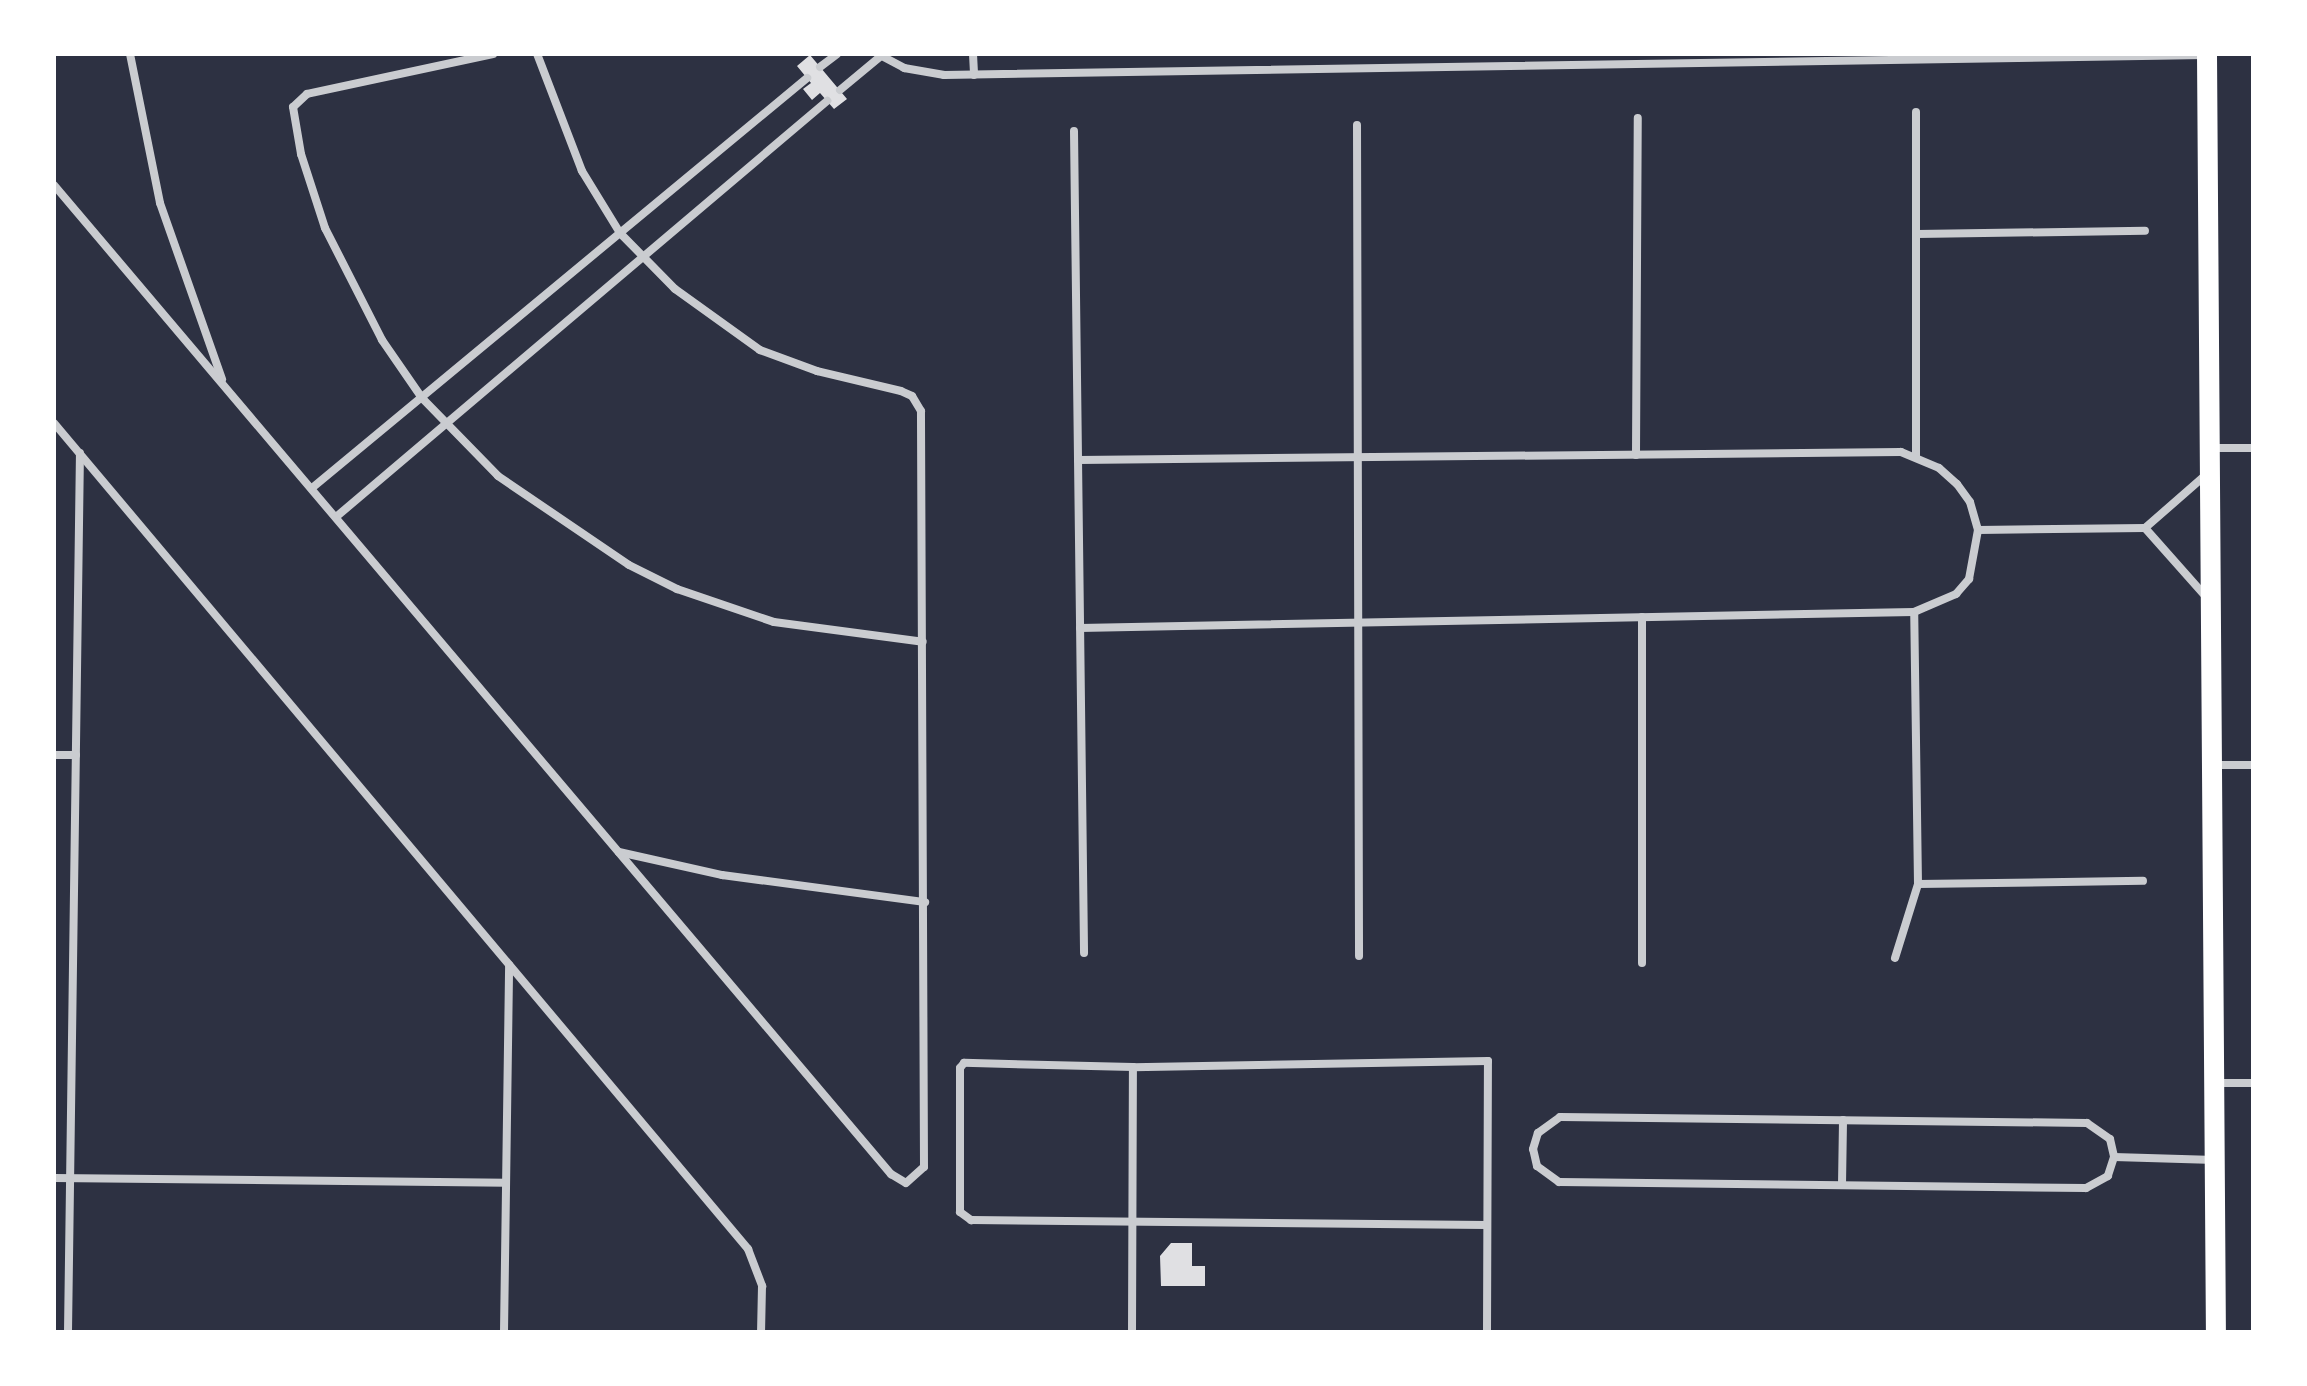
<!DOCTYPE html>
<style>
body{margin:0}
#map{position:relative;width:2307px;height:1386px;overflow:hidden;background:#2d3142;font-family:Karla,sans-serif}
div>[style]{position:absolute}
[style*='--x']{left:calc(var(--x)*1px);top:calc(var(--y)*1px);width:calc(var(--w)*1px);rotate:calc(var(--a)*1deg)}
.building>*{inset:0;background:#e0e0e3}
.minor>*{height:8px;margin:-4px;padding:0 4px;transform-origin:4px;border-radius:4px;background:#caccd0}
.primary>*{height:20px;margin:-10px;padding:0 10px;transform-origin:10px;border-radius:10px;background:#fff}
span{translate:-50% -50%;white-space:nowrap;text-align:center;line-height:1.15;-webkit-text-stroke:7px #fff;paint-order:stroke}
.frame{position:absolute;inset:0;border:56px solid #fff;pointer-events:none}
</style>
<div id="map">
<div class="building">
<div style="clip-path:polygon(810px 55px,847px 99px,834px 109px,820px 93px,812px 100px,803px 89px,811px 83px,797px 66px)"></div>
<div style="clip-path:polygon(1171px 1243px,1192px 1243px,1192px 1266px,1205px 1266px,1205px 1286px,1161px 1286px,1160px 1256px)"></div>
</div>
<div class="minor">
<div style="--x:130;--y:54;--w:152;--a:78.6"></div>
<div style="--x:160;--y:203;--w:187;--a:70.6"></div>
<div style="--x:493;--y:54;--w:190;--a:167.9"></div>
<div style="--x:307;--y:94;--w:19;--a:137"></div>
<div style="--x:293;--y:107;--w:48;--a:80.3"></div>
<div style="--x:301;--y:154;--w:78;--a:72"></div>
<div style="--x:325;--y:228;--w:126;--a:63"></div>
<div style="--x:382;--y:340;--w:70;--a:55.4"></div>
<div style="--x:422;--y:398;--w:109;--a:45.7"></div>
<div style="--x:498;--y:476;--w:158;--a:34.2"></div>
<div style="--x:629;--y:565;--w:54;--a:26.6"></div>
<div style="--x:677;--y:589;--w:102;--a:18.8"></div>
<div style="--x:774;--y:622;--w:150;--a:7.6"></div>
<div style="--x:878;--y:54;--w:30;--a:28"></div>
<div style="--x:904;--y:68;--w:41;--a:9.9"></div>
<div style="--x:944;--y:75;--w:1261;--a:-0.91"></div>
<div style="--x:973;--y:54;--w:21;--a:87"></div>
<div style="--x:820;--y:67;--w:21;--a:-37"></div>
<div style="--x:840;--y:90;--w:53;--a:-39.7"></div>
<div style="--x:1357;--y:125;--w:831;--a:89.86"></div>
<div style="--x:1074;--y:131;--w:822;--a:89.3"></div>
<div style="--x:54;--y:185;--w:1296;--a:49.76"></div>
<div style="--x:891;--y:1174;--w:17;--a:31"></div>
<div style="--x:906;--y:1183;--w:24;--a:-42"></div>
<div style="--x:924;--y:1167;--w:756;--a:-90.23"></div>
<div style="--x:921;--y:411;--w:17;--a:-121"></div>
<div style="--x:912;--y:396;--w:12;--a:-156"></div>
<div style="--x:901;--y:391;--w:86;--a:-166.6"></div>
<div style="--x:817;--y:371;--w:61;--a:-159.8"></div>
<div style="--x:760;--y:350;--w:105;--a:-144.3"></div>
<div style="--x:675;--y:289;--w:78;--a:-134.5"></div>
<div style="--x:620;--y:233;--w:73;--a:-121.5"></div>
<div style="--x:582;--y:171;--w:125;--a:-111"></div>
<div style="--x:1917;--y:234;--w:228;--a:-0.8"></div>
<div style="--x:54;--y:423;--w:1079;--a:49.96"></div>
<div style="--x:748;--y:1249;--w:40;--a:69"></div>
<div style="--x:762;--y:1286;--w:46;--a:91.2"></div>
<div style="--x:2210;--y:448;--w:43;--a:0"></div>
<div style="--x:1636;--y:455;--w:337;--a:-89.7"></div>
<div style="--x:1916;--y:456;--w:344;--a:-90"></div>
<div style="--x:1078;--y:460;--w:823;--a:-0.56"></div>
<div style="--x:1901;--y:452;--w:41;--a:22.8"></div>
<div style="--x:1939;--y:468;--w:24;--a:42"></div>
<div style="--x:1957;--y:484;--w:22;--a:54"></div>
<div style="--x:1970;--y:502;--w:29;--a:74"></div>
<div style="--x:312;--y:488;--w:643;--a:-39.63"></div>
<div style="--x:336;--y:517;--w:644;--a:-40.27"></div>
<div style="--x:2145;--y:528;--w:95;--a:48.4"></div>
<div style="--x:1642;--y:617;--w:346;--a:90"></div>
<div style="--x:1080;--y:628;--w:834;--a:-1.1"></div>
<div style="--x:54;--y:755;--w:22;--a:0"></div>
<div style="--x:2215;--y:765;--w:38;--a:0"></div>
<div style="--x:619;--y:852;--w:106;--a:12.6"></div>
<div style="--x:722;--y:875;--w:205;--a:7.6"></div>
<div style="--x:1918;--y:884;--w:225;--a:-0.8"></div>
<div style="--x:1895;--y:958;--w:77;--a:-72.7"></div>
<div style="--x:1918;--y:884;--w:272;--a:-90.8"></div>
<div style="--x:1914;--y:612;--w:46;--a:-23.2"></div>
<div style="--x:1956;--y:594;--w:20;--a:-49"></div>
<div style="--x:1969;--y:579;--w:50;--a:-79.6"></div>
<div style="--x:1978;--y:530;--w:167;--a:-0.7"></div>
<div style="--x:2145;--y:528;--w:82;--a:-41.1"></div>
<div style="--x:2217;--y:1083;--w:36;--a:0"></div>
<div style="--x:1560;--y:1117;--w:527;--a:0.65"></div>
<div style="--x:2087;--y:1123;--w:28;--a:35"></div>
<div style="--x:2110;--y:1139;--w:18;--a:77"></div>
<div style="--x:2114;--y:1157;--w:20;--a:108"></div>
<div style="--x:2108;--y:1176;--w:25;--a:151"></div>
<div style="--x:2086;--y:1188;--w:527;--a:-179.35"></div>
<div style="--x:1559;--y:1182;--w:27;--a:-144"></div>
<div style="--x:1537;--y:1166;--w:17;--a:-103"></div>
<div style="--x:1533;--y:1149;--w:17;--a:-73"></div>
<div style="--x:1538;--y:1133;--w:27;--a:-36"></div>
<div style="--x:2114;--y:1157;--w:101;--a:1.7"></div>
<div style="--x:54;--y:1178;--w:452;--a:0.6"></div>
<div style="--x:1842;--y:1185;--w:65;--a:-89.1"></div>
<div style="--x:68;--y:1332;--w:879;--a:-89.22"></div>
<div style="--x:504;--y:1332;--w:367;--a:-89.2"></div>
<div style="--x:1132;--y:1332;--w:265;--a:-89.8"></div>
<div style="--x:1487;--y:1332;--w:271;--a:-89.8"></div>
<div style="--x:1488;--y:1061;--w:355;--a:179"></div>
<div style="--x:1133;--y:1067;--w:169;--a:-178.6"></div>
<div style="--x:964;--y:1063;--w:6;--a:129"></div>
<div style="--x:960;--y:1068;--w:144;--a:90"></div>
<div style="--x:960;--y:1212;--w:14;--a:36"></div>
<div style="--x:971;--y:1220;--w:516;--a:0.56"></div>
</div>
<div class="primary">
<div style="--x:2207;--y:54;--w:1278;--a:89.6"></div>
</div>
<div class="frame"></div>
</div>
